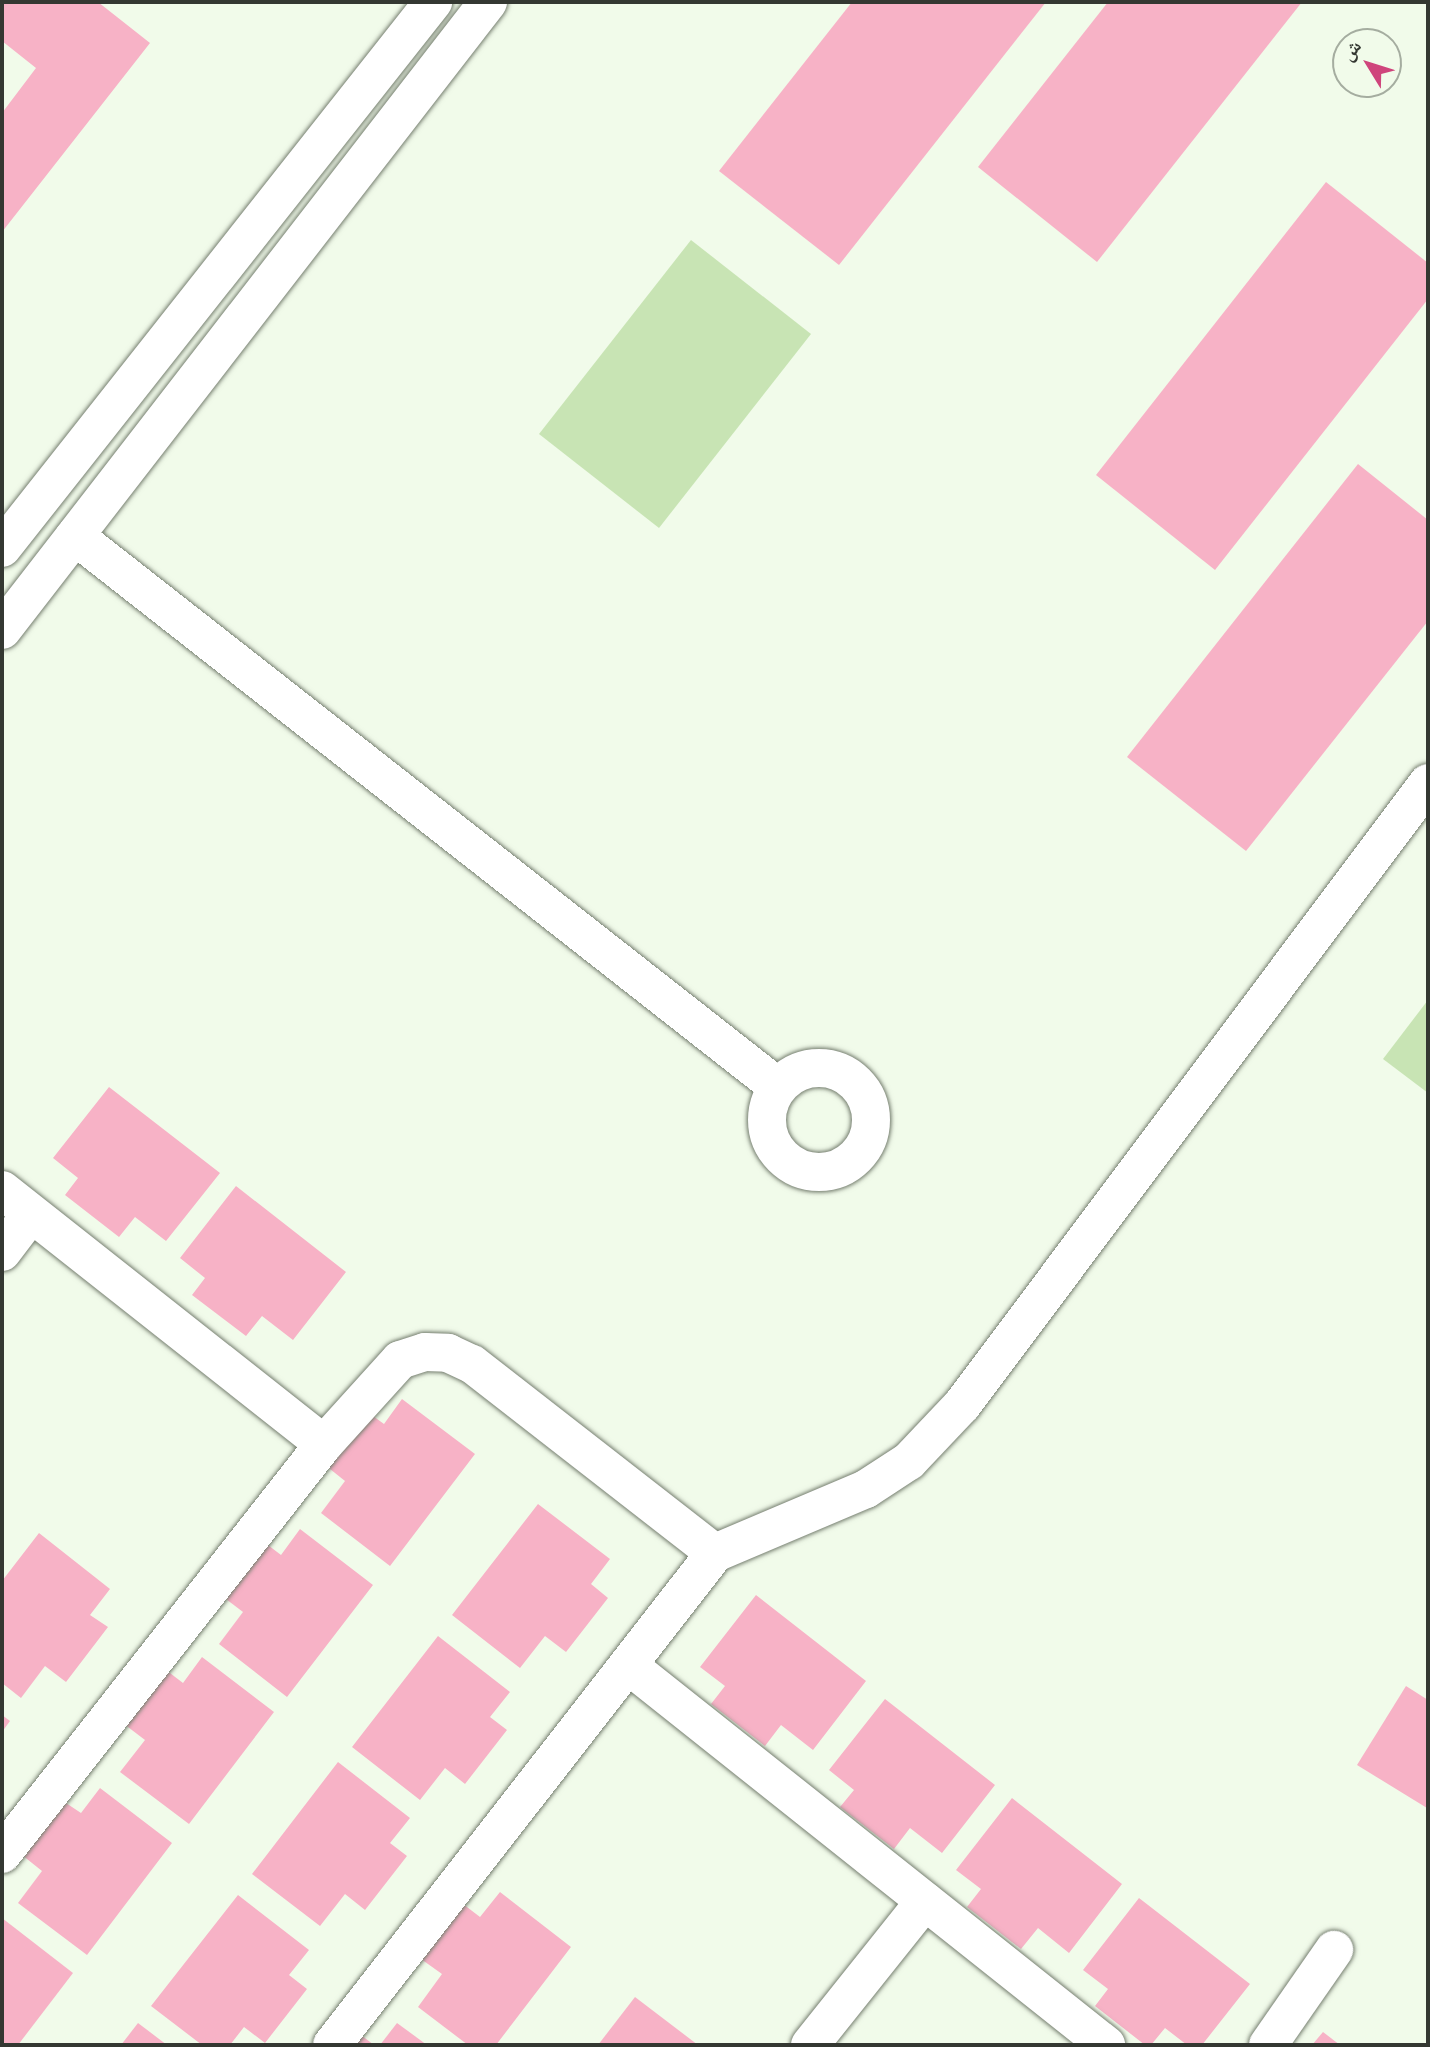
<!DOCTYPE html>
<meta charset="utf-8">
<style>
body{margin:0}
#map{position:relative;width:1430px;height:2047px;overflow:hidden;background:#f1fbea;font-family:Overpass,"Noto Naskh Arabic",sans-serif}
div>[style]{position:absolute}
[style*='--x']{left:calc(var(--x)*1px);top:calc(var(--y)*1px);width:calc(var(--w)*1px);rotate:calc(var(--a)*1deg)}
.green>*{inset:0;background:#c8e4b4}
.building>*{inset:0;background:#f7b2c6}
.roads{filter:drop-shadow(0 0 2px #767f70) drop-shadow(0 0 2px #767f70)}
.minor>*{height:38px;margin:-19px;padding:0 19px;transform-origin:19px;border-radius:19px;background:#fff}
.minor>.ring{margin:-19px;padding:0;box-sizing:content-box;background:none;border:38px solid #fff;border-radius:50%}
span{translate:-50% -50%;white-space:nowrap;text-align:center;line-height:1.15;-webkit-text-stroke:6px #f1fbea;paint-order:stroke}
.frame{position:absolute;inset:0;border:4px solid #343832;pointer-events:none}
.north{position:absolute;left:1332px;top:28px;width:70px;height:70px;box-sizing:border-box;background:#f1fbea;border:2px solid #a5ada0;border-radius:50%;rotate:308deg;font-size:19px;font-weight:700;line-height:28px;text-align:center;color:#343832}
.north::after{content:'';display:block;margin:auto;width:24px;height:32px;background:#cf457c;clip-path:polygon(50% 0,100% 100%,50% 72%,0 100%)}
</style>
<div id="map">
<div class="green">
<div style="clip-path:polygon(691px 240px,811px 334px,659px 528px,539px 434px)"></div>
<div style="clip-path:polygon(1428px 1000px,1428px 1093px,1383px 1059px)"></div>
</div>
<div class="building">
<div style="clip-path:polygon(2px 2px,98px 2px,150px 43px,2px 232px,2px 113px,36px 68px,2px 41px)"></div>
<div style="clip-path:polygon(852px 2px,1046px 2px,839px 265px,719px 171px)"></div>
<div style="clip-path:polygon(1108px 2px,1302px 2px,1097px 262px,978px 167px)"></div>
<div style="clip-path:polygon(1326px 182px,1428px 263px,1428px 299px,1215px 570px,1096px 475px)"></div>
<div style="clip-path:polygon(1358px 464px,1428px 520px,1428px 621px,1246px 851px,1127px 757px)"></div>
<div style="clip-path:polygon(109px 1087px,220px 1173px,166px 1241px,135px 1217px,119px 1237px,65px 1195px,78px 1178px,53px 1158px)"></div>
<div style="clip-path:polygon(236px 1186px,346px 1272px,293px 1340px,262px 1316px,246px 1336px,192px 1295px,205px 1278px,180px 1258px)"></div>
<div style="clip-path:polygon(402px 1399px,475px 1454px,390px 1566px,321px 1513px,345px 1481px,325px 1465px,366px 1411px,384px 1424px)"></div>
<div style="clip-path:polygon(538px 1504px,610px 1559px,591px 1584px,608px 1598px,566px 1652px,545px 1636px,520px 1668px,452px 1615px)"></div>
<div style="clip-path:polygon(300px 1529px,373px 1585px,287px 1697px,219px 1644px,243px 1612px,222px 1596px,264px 1542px,281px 1555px)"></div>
<div style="clip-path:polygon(39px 1533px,110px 1589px,90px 1615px,108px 1627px,66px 1682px,45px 1666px,21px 1698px,2px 1683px,2px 1581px)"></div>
<div style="clip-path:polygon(756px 1595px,866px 1681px,813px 1750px,781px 1725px,765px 1746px,711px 1704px,725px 1686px,700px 1667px)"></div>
<div style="clip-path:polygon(438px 1636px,510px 1692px,490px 1717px,507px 1730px,465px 1784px,445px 1768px,420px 1800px,352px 1747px)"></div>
<div style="clip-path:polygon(202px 1657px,274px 1712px,189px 1824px,120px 1772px,145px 1740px,124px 1724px,166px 1670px,183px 1683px)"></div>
<div style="clip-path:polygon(1406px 1686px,1428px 1700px,1427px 1808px,1357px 1765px)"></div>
<div style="clip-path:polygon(885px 1699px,995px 1785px,942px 1853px,910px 1828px,894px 1849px,840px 1807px,854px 1790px,829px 1770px)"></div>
<div style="clip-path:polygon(2px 1715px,10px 1721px,2px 1732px)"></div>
<div style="clip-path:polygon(338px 1762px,410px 1818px,390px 1843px,407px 1856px,365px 1910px,345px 1894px,320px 1926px,252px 1874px)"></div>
<div style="clip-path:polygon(100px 1788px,172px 1843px,87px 1955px,18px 1903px,42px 1871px,22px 1855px,63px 1801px,81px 1813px)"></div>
<div style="clip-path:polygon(1012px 1798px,1122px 1884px,1069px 1953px,1038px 1928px,1021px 1949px,967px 1907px,981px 1889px,956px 1870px)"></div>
<div style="clip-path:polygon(500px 1892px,571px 1947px,496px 2045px,468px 2045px,418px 2007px,442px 1974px,421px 1959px,463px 1904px,480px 1917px)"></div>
<div style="clip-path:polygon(238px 1895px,309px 1950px,289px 1975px,307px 1989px,265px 2043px,244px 2027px,230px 2045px,202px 2045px,151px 2006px)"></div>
<div style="clip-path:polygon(1139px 1898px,1250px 1984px,1202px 2045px,1187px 2045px,1165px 2028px,1151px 2045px,1145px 2045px,1095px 2006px,1108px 1989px,1083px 1970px)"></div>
<div style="clip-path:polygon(2px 1918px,73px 1973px,18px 2045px,2px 2045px)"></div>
<div style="clip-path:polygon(635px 1997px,698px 2045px,598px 2045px)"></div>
<div style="clip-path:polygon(138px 2023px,167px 2045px,121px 2045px)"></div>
<div style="clip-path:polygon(397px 2023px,427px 2045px,380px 2045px)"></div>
<div style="clip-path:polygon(1323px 2032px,1340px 2045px,1312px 2045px)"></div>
<div style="clip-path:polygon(361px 2035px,374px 2045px,353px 2045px)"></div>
</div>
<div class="roads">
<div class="minor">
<div style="--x:75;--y:536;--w:893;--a:38.09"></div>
<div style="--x:2;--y:548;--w:696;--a:-51.71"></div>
<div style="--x:2;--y:630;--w:794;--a:-52.26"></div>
<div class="ring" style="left:767px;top:1068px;width:66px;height:66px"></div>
<div style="--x:2;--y:1190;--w:410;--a:38.3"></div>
<div style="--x:324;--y:1444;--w:113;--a:-47.9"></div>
<div style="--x:400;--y:1360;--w:26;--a:-18"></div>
<div style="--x:425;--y:1352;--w:23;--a:2"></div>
<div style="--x:448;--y:1353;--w:26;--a:25"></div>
<div style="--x:472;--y:1364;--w:308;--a:37.9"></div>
<div style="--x:715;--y:1553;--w:164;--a:-23"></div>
<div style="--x:866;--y:1489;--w:51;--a:-33.1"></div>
<div style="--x:909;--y:1461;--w:77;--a:-46.6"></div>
<div style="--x:962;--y:1405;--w:777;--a:-53.16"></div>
<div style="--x:2;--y:1252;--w:48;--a:-52.7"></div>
<div style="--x:628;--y:1665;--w:611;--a:38.48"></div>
<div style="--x:2;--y:1854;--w:521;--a:-51.86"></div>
<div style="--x:332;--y:2045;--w:624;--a:-52.1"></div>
<div style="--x:810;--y:2045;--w:184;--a:-51.4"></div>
<div style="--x:1268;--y:2045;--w:116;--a:-55.2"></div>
</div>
</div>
<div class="frame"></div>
<div class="north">ش</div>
</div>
